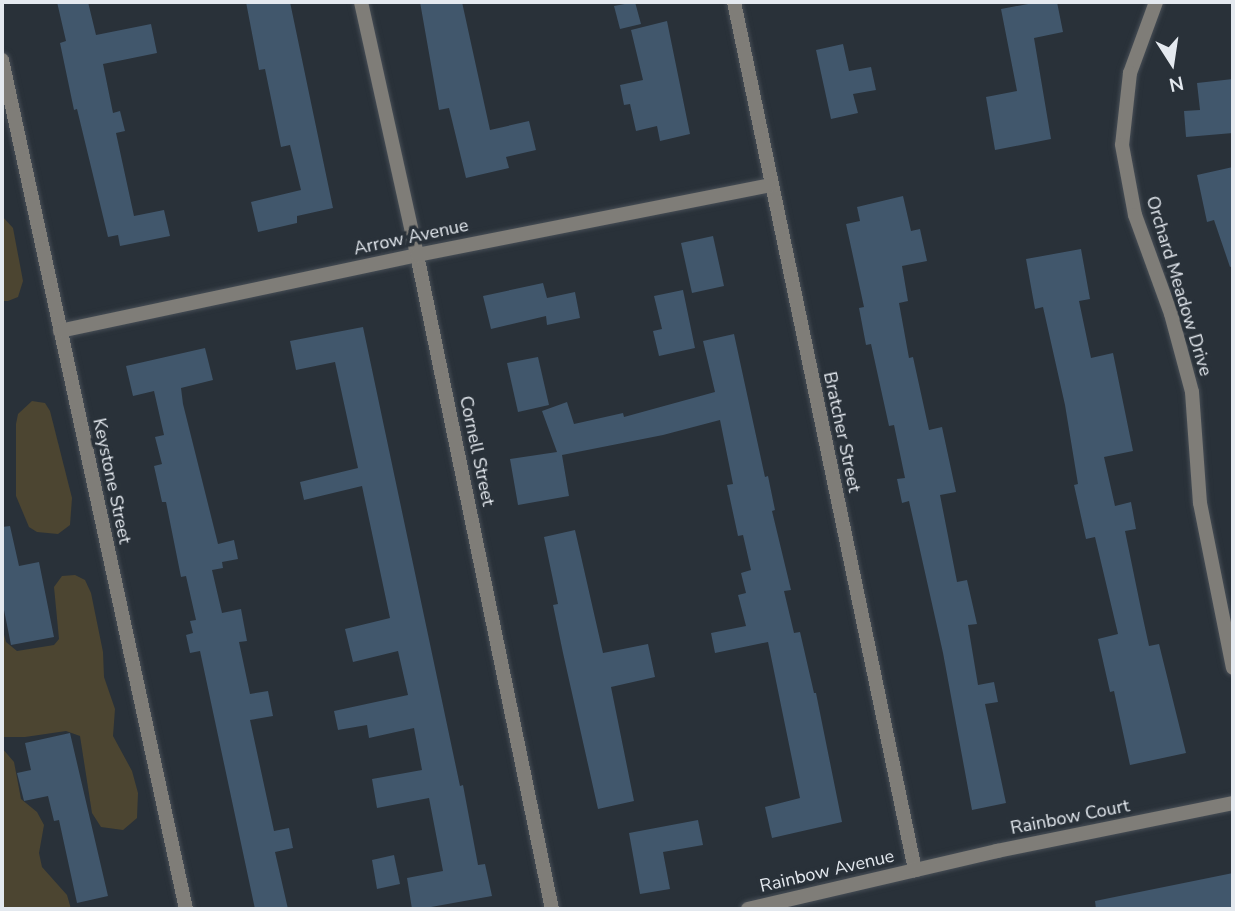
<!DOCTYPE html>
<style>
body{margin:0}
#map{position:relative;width:1235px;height:911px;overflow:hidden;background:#293139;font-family:"Nunito Sans",sans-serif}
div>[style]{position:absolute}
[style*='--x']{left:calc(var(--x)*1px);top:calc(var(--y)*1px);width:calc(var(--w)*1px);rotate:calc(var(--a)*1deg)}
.green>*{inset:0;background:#4c4531}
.building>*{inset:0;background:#41576c}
.roads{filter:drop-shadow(0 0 2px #474e56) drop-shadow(0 0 2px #474e56)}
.minor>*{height:14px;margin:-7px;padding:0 7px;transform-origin:7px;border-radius:7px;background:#7f7d78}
span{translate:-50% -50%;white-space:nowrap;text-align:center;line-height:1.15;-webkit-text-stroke:7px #293139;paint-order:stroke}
.street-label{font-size:18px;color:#e4e9ef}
.frame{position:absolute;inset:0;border:4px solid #e4e9ef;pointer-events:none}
.north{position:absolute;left:1137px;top:28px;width:70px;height:70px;-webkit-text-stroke:5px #293139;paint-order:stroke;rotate:168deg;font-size:19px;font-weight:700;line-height:28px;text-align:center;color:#e4e9ef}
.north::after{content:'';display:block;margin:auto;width:24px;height:32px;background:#e4e9ef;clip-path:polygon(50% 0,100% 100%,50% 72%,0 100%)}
</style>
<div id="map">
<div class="green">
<div style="clip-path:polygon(2px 216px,13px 228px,23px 281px,18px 297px,8px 301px,2px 301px)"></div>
<div style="clip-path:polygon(32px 401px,45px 403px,50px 411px,72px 498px,70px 525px,58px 534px,37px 532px,29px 527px,16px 496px,16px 424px,18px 414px)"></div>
<div style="clip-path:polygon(75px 575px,85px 580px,91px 593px,103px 652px,104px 677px,115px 709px,113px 736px,132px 771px,138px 793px,137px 818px,123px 830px,101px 827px,92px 813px,80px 736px,66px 731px,25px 737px,2px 737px,2px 627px,6px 642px,17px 651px,54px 645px,59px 639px,54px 587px,62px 576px)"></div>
<div style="clip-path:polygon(2px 748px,14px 762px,21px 799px,37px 812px,44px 825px,39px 853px,42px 867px,67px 895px,71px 909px,2px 909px)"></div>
</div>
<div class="building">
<div style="clip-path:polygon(57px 2px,88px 2px,96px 35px,151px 24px,157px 53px,103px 64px,113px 113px,120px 111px,125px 131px,116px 133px,134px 216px,164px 210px,170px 236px,120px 246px,118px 235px,108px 237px,77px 109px,74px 110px,60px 43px,66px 41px)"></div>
<div style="clip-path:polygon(246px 2px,290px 2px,333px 208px,297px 216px,297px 223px,258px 232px,251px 202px,301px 190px,290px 145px,281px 147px,265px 69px,259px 70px)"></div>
<div style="clip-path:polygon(420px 2px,462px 2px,490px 130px,529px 121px,536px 150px,506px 157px,509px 168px,466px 178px,449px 108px,439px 110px)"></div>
<div style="clip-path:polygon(635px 2px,641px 24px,620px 29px,614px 6px)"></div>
<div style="clip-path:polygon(1039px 2px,1057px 2px,1063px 32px,1034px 38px,1051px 139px,995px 150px,986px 97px,1017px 91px,1001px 9px)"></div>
<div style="clip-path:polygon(667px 21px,690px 134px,660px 141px,657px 126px,636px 131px,630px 104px,624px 105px,620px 85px,643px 80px,631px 30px)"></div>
<div style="clip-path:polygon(843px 44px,849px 71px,871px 67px,876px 90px,853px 94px,858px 113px,831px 119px,816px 50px)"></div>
<div style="clip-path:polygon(1233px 79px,1233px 133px,1186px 137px,1184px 111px,1200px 110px,1197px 83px)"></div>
<div style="clip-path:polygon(1233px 167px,1233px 266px,1230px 267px,1214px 220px,1207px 222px,1197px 175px)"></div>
<div style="clip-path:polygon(903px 196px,911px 231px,920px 229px,927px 261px,902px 266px,908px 301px,899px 303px,909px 358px,913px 357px,929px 430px,942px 427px,956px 492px,940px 495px,957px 582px,967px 580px,977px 624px,968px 625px,978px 685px,994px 682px,998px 702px,985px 704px,1006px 803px,972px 810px,943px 653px,909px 501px,902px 503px,897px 479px,905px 478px,894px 425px,889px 426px,871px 344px,866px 345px,859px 308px,864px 307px,846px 224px,860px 221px,857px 207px)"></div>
<div style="clip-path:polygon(713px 236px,724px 286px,692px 293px,681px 243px)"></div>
<div style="clip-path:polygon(1081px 249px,1090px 299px,1079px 301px,1091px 358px,1113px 353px,1133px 451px,1104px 457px,1115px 506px,1131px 502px,1136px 529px,1125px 531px,1141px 609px,1149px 646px,1159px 644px,1186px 753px,1130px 765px,1114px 691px,1110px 692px,1098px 639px,1118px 634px,1095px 537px,1086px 539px,1074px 485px,1078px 484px,1065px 405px,1043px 307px,1035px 309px,1026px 259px)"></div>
<div style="clip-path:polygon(543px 283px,547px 298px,575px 292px,580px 318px,547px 325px,546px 316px,491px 329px,483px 296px)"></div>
<div style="clip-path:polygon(683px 290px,695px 348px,659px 356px,653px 331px,662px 329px,654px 296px)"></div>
<div style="clip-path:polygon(363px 327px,460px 786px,463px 785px,478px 865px,485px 864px,492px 896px,420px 909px,412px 909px,407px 878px,443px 871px,429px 798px,377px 808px,372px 779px,422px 770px,414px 728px,369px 738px,367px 725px,338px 730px,334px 711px,408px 695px,398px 651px,353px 662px,345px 629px,390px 618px,362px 486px,304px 500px,300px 482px,358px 468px,335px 362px,296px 370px,290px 341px)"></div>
<div style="clip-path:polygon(734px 334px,765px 477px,768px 476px,775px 510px,772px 511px,791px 590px,784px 591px,794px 633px,800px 632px,814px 693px,816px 693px,842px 822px,772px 838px,765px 807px,800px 798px,768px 642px,715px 653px,711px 633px,746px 626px,738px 595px,746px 593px,741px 573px,751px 570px,743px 535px,738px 536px,727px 485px,733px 484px,720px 420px,663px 435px,562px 455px,569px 496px,518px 505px,510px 459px,557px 452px,542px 411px,567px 402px,574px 424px,623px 413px,624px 417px,715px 392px,703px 341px)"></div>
<div style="clip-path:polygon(205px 348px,213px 380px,181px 388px,183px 404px,218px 544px,234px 540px,238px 559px,222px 562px,223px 568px,212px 570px,222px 613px,241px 609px,247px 641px,239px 642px,250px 694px,268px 691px,273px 716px,250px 720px,274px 831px,289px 828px,293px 848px,275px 852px,288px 909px,255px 909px,200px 651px,190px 653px,186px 635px,193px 633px,190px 621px,196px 620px,186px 576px,181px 577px,166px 502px,162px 502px,154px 466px,162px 464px,155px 437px,164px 435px,154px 391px,133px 396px,126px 366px)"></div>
<div style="clip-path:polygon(538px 357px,549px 405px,518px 412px,507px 363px)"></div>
<div style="clip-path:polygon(10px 526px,19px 566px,39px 562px,54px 637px,11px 645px,2px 600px,2px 527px)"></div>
<div style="clip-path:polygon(575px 530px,603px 653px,648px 644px,655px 677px,611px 687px,634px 801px,598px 809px,563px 653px,553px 605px,558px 604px,544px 537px)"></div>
<div style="clip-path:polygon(70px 733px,108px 896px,77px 903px,59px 820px,54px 821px,48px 796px,24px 801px,17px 773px,31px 770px,25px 743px)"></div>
<div style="clip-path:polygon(698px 820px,703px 845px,663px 852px,670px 889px,640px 894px,629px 833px)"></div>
<div style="clip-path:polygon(394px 855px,400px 884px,377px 889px,372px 860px)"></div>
<div style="clip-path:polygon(1233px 873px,1233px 909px,1096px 909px,1095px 901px)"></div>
</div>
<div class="roads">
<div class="minor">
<div style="--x:361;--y:2;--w:259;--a:77.5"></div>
<div style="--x:417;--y:255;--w:668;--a:78.34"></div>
<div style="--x:734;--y:2;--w:887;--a:78.22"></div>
<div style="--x:1156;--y:2;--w:76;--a:110.1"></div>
<div style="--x:1130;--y:73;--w:72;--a:96.3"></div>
<div style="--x:1122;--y:145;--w:71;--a:79.5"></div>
<div style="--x:1135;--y:215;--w:105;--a:70"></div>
<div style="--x:1171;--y:314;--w:81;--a:74.9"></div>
<div style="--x:1192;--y:392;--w:111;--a:85.9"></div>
<div style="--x:1200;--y:503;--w:168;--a:78.7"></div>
<div style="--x:2;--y:60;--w:869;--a:77.77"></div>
<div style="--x:60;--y:331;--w:365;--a:-12"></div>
<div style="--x:417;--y:255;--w:361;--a:-11.2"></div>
<div style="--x:748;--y:909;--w:256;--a:-13.1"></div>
<div style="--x:997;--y:851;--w:241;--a:-11.5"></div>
</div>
</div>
<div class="street-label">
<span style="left:411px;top:237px;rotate:-12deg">Arrow Avenue</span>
<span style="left:1179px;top:286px;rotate:73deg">Orchard Meadow Drive</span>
<span style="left:842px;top:432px;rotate:78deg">Bratcher Street</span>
<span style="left:477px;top:451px;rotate:78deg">Cornell Street</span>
<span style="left:112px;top:481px;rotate:78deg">Keystone Street</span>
<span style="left:1070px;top:817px;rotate:-11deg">Rainbow Court</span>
<span style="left:827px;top:871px;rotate:-13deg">Rainbow Avenue</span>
</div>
<div class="frame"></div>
<div class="north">N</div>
</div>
